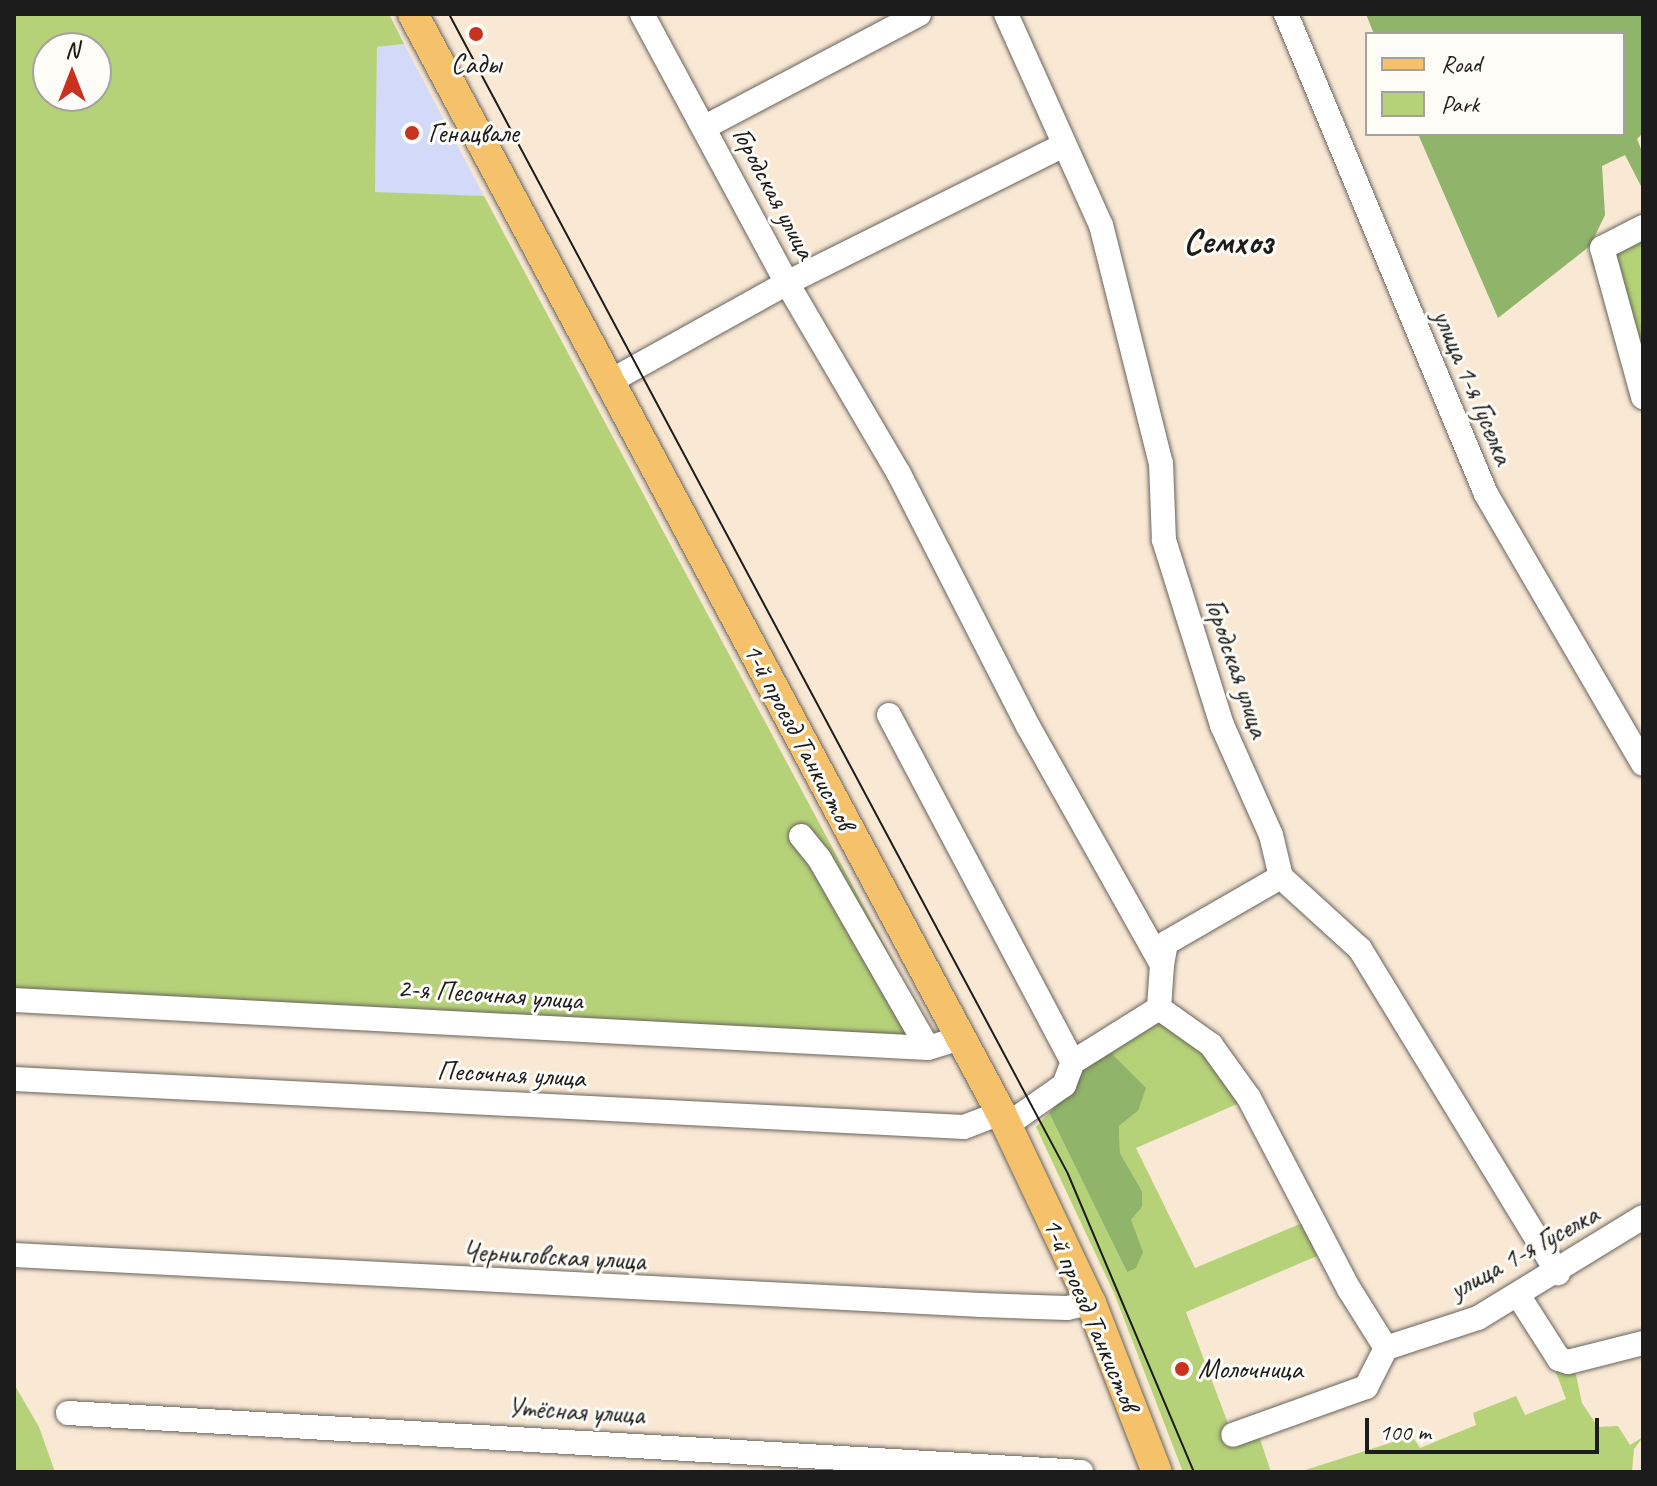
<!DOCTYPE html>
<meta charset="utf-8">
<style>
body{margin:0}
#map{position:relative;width:1657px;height:1486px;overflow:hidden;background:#f8e8d4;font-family:Caveat,sans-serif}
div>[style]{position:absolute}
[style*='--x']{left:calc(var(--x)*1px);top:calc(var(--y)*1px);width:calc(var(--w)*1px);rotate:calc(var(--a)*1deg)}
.built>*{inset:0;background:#d3d9f9}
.green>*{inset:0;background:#b5d279}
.forest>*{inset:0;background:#90b469}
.roads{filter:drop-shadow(0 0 2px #69635c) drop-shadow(0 0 2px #69635c)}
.minor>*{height:24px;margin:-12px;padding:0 12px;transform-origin:12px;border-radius:12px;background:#fff}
.major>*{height:30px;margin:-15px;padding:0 15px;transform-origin:15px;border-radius:15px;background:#f5c16b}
.tram>*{height:2px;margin:-1px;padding:0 1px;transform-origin:1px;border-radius:1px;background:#1c1c1c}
.dots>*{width:22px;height:22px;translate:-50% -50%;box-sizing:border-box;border:4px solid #fdfcf7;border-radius:50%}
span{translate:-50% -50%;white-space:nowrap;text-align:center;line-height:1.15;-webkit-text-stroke:6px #fdfcf7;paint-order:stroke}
.poi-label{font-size:28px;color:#1c1c1c}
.left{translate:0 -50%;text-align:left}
.street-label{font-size:28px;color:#1c1c1c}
.district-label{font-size:36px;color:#1c1c1c;font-weight:700}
.frame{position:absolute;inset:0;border:16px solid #1c1c1c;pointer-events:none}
.legend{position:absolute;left:1365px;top:32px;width:260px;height:104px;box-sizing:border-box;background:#fdfcf7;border:2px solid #a3a29f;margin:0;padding:10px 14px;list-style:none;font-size:24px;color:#1c1c1c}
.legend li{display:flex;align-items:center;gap:16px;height:40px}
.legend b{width:40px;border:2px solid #a3a29f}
.north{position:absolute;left:32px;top:32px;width:80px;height:80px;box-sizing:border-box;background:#fdfcf7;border:2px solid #a3a29f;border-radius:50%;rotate:0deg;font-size:22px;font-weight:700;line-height:32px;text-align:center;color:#1c1c1c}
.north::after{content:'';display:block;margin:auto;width:28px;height:36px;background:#c8321e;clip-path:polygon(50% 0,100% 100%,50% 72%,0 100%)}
.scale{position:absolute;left:1365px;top:1418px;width:234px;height:36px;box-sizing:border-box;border:4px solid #1c1c1c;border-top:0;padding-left:10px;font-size:24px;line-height:28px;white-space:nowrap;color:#1c1c1c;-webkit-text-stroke:6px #fdfcf7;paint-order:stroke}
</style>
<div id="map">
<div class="built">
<div style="clip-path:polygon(404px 44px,484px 196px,375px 193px,377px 47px)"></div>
</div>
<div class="green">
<div style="clip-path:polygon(evenodd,14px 14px,389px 14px,404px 44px,377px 47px,375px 192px,484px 196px,933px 1036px,14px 996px,14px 14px,48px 48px,96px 48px,96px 96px,48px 96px,48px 48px)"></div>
<div style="clip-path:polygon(1643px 225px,1643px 394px,1591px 260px)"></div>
<div style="clip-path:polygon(1174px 1017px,1244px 1101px,1136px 1148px,1195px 1268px,1307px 1221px,1324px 1253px,1186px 1312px,1229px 1426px,1259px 1436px,1271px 1472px,1183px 1472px,1114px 1293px,1036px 1127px,1049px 1113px,1127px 1272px,1131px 1220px,1142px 1207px,1142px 1191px,1120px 1153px,1119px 1126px,1138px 1111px,1105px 1047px,1119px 1034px)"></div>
<div style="clip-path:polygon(1552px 1362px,1574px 1366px,1582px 1403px,1598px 1427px,1618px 1426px,1630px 1445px,1643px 1437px,1634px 1449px,1632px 1472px,1299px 1472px,1412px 1436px,1420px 1448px,1476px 1425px,1473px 1413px,1516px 1396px,1525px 1415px,1566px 1399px)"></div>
<div style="clip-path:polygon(14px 1384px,39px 1427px,55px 1472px,14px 1472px)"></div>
</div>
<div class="forest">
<div style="clip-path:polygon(1366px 14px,1643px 14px,1643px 133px,1637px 139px,1643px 154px,1643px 190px,1625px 155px,1602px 166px,1605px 215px,1590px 246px,1498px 318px,1418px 134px,1623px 134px,1623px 34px,1374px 34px)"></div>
<div style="clip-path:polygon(1105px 1047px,1146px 1088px,1138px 1111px,1119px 1126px,1120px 1153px,1142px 1191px,1142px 1207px,1131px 1220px,1143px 1252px,1136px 1268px,1127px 1272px,1049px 1113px,1072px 1089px,1071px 1078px)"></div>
</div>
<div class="roads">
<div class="minor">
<div style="--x:642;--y:14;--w:306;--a:61.7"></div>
<div style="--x:787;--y:283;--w:221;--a:59.6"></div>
<div style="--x:899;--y:474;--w:283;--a:62.9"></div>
<div style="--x:1028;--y:726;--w:274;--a:60.7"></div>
<div style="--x:1162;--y:965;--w:43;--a:94"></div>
<div style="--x:1006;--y:14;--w:231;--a:65.8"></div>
<div style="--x:1101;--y:225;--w:245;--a:75.9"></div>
<div style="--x:1161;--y:463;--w:77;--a:87.8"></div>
<div style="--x:1164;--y:540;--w:194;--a:72.6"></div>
<div style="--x:1222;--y:725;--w:120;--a:66"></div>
<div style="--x:1271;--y:835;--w:43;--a:76.6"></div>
<div style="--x:1281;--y:877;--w:107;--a:42.3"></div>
<div style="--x:1360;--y:949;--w:380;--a:58.6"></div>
<div style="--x:1286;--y:14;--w:520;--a:67.38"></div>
<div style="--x:1486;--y:494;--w:312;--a:59.8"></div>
<div style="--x:705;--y:127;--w:242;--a:-27.8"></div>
<div style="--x:1643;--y:227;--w:46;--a:152.9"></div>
<div style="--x:1602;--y:248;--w:155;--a:74.6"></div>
<div style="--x:609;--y:382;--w:204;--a:-29.1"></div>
<div style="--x:787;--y:283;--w:307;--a:-26.5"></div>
<div style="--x:889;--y:715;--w:393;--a:62.1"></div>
<div style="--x:801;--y:836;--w:28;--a:51"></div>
<div style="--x:819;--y:858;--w:219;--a:60.2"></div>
<div style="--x:1162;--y:965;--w:22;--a:-80"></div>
<div style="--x:1166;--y:943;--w:133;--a:-29.9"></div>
<div style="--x:14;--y:1000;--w:915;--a:3.01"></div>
<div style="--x:928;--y:1048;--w:34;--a:-17"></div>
<div style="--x:14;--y:1079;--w:951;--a:2.89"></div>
<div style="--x:964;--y:1127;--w:40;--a:-21"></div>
<div style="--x:1007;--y:1125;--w:70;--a:-35.1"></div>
<div style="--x:1064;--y:1085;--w:25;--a:-69"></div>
<div style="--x:1073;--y:1062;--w:102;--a:-32.1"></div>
<div style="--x:1159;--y:1008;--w:64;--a:35.4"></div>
<div style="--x:1211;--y:1045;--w:65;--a:54.4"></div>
<div style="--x:1249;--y:1098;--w:216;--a:62.4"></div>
<div style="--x:1349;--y:1289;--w:70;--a:57.9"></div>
<div style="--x:1386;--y:1348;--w:44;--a:117.1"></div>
<div style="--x:1366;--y:1387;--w:141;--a:160.2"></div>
<div style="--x:14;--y:1255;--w:968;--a:2.96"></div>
<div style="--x:981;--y:1305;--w:86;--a:2"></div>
<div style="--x:1067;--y:1308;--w:25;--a:-12"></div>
<div style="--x:1518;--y:1295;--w:76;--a:57.4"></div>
<div style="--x:1559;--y:1359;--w:9;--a:18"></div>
<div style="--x:1568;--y:1362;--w:77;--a:-14.2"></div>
<div style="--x:1386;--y:1348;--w:97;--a:-18.1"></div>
<div style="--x:1478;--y:1318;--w:193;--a:-31.5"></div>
<div style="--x:68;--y:1413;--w:1015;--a:3.33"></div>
</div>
<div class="major">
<div style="--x:413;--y:14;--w:1246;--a:61.85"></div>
<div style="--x:1001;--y:1113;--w:210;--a:64.7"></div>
<div style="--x:1091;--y:1303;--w:181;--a:68.7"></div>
</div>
</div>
<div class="tram">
<div style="--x:449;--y:14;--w:1315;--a:61.91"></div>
<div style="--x:1068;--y:1174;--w:324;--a:67.1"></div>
</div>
<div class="dots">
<div style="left:476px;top:34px;background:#c8321e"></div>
<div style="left:412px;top:133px;background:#c8321e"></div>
<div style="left:1182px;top:1369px;background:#c8321e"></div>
</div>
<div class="poi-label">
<span style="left:476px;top:64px">Сады</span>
<span class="left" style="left:428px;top:133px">Генацвале</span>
<span class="left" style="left:1198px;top:1369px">Молочница</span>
</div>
<div class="street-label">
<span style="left:774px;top:193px;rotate:62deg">Городская улица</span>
<span style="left:1473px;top:387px;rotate:67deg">улица 1-я Гуселка</span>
<span style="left:1237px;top:668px;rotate:71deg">Городская улица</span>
<span style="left:799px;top:736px;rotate:62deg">1-й проезд Танкистов</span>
<span style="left:490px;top:994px;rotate:4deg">2-я Песочная улица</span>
<span style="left:511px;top:1074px;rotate:3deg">Песочная улица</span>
<span style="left:1524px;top:1252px;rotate:-29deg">улица 1-я Гуселка</span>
<span style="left:554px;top:1256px;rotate:3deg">Черниговская улица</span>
<span style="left:1091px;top:1314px;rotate:67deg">1-й проезд Танкистов</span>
<span style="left:576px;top:1411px;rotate:3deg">Утёсная улица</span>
</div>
<div class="district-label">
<span style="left:1228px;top:242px">Семхоз</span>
</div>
<div class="frame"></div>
<ul class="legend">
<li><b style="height:10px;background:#f5c16b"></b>Road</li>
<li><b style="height:22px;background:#b5d279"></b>Park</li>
</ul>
<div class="north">N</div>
<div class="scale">100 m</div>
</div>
